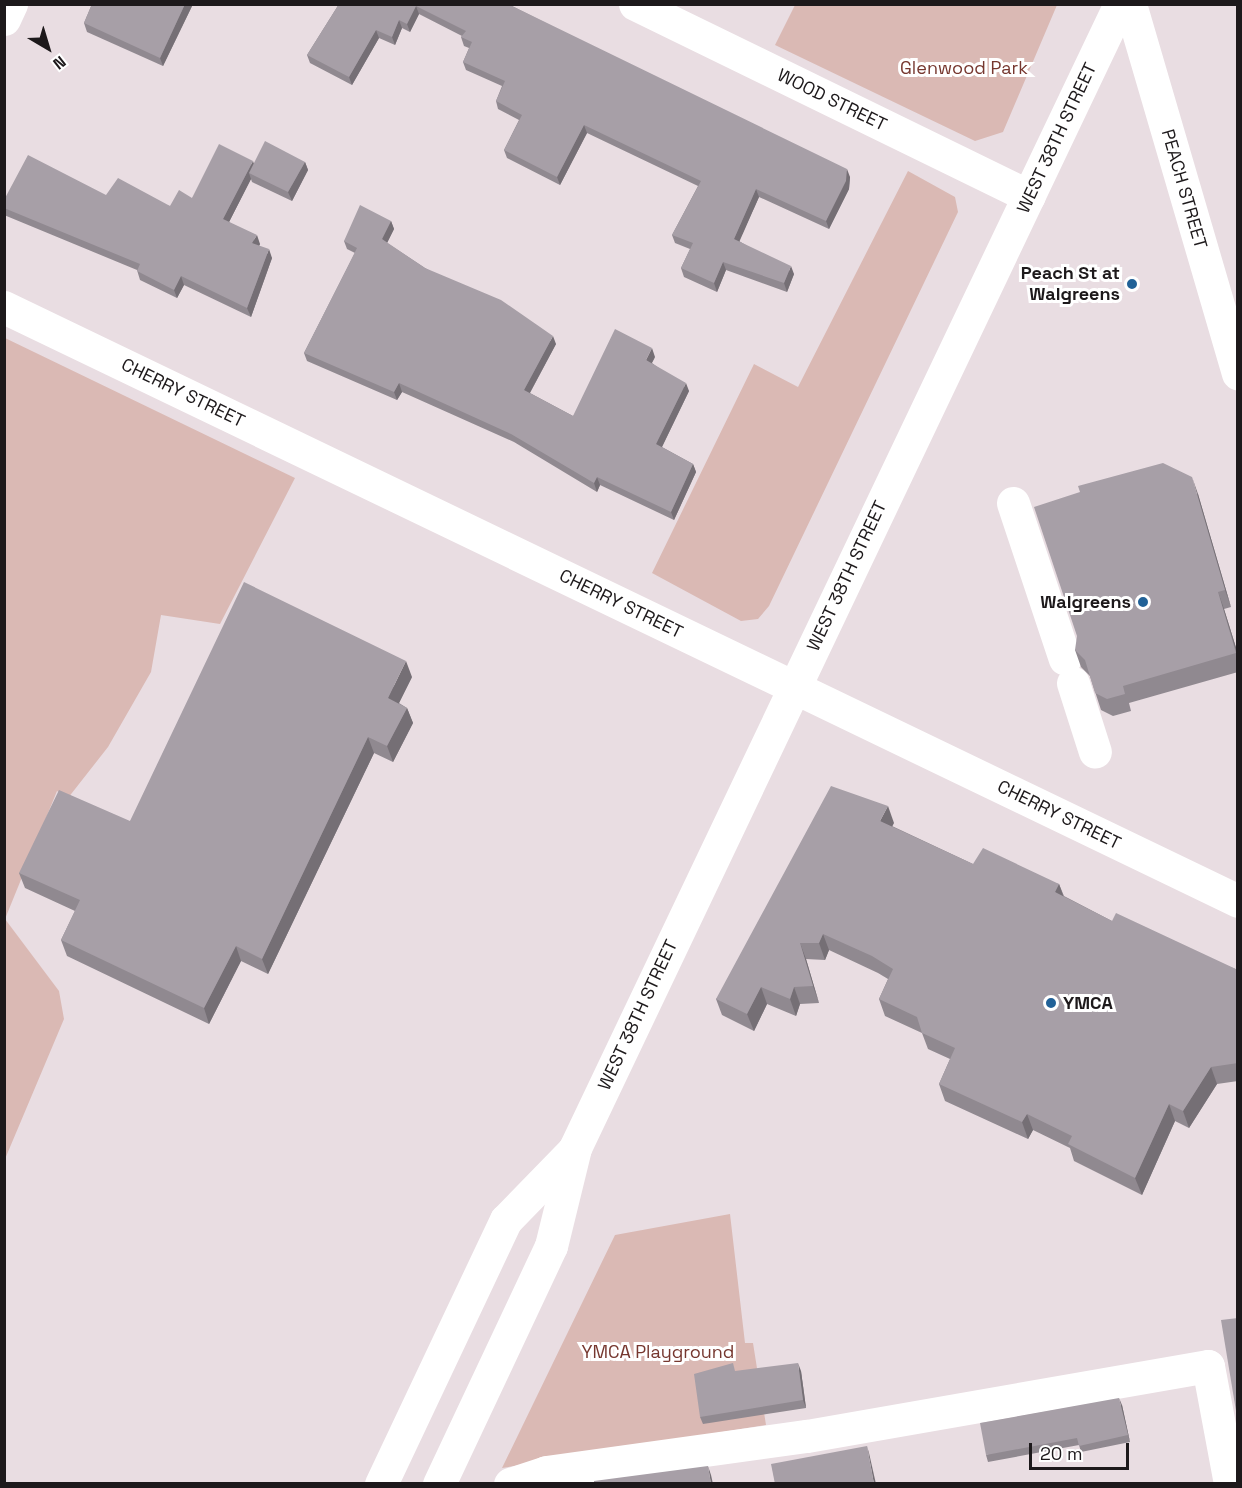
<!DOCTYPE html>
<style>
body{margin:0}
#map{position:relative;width:1242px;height:1488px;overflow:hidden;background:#e9dde2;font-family:"Space Grotesk",sans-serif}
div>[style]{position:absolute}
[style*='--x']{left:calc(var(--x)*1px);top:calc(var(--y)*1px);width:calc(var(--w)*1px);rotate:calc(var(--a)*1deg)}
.green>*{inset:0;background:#dab9b4}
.minor>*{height:33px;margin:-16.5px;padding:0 16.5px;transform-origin:16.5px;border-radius:16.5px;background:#fff}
.major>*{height:33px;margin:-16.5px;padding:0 16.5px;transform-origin:16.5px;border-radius:16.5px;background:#fff}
.wall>*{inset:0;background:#908990}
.shaded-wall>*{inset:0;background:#756f75}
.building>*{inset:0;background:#a79fa7}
.dots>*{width:16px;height:16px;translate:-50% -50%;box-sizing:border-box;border:3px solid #fff;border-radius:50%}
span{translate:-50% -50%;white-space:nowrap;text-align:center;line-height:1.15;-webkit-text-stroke:6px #fff;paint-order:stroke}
.park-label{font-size:18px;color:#76372f}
.street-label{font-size:18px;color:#1d191b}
.poi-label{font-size:18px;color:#1d191b;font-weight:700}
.right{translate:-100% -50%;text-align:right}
.left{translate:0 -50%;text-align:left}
.frame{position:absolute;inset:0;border:6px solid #1d191b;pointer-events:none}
.north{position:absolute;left:18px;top:18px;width:60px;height:60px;-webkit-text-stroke:4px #fff;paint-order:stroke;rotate:142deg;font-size:16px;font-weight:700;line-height:24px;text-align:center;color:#1d191b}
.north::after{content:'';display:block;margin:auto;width:21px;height:27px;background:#1d191b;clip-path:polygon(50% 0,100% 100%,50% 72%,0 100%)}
.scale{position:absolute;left:1029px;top:1443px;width:100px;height:27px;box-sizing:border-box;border:3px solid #1d191b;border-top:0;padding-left:8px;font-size:18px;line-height:21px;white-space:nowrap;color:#1d191b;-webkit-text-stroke:4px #fff;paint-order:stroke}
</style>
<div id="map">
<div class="green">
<div style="clip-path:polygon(795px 5px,795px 4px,1057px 5px,1003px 132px,975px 141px,775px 45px)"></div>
<div style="clip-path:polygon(908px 171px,955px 197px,958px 212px,769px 606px,758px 619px,741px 621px,652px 573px,754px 364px,798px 387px)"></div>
<div style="clip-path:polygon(5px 338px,295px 478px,220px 624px,161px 615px,151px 672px,108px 747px,68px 798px,57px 791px,5px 919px,59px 991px,64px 1019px,5px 1159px)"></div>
<div style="clip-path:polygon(730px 1214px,745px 1343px,753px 1343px,766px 1425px,502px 1468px,615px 1235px)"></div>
</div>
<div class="minor">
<div style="--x:635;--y:4;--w:438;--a:26"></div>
<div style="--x:4;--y:19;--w:17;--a:-65"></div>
<div style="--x:4;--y:307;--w:1370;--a:25.7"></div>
<div style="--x:1013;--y:503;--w:164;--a:71.6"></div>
<div style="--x:1073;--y:683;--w:72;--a:72.3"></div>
<div style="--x:510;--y:1484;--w:38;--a:-18"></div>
<div style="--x:546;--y:1472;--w:263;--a:-7.9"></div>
<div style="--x:807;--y:1436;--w:407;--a:-9.9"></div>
<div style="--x:1208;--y:1366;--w:120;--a:79.4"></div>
</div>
<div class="major">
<div style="--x:1130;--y:4;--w:385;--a:73.7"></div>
<div style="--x:381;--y:1484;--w:292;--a:-64.7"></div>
<div style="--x:506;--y:1220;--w:98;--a:-45.8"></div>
<div style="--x:439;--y:1484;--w:263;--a:-64.8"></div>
<div style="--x:551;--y:1246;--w:101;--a:-76.2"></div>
<div style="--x:575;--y:1148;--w:1267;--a:-64.53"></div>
</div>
<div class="wall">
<div style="clip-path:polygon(92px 4px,193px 4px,163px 66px,87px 32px,84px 23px)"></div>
<div style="clip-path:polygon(339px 4px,508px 4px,850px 177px,849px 189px,829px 229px,759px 197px,739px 241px,794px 274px,787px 292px,726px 270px,717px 292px,684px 277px,681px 268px,690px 249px,675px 243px,672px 235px,698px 186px,587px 133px,560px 185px,507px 158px,504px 150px,519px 120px,498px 109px,496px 101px,502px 86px,466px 70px,463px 62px,469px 48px,464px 46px,461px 37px,462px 36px,419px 14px,410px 32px,402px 28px,395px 45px,379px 38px,352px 85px,310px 63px,307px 55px)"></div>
<div style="clip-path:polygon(305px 162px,308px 170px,292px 201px,252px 182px,251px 179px,229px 222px,260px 244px,259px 246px,272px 258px,251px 317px,184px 285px,177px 298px,140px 280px,137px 270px,4px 215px,4px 200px,106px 195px,170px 206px,192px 198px,254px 163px)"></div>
<div style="clip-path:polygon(391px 221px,394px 229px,387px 243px,425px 268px,556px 344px,530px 393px,573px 416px,655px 357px,652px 363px,689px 391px,662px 447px,693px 464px,696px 472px,674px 520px,600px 485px,597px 492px,514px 442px,402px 392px,397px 400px,307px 361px,304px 353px,355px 253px,347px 249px,344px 241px)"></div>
<div style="clip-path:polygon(1198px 494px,1231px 607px,1224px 609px,1238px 654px,1238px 672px,1129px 703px,1131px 711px,1113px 716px,1101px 710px,1090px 676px,1081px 667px,1075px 650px)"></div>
<div style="clip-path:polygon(412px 677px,399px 703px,407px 708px,413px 723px,393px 762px,374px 753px,268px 974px,241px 961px,209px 1024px,67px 956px,61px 940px,75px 911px,25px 888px,19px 873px,130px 821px)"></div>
<div style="clip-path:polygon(894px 823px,892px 826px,973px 864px,1059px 884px,1064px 896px,1112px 921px,1238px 970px,1238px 1081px,1217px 1084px,1189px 1128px,1175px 1121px,1142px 1195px,1074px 1161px,1070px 1148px,1033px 1130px,1028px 1139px,945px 1101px,939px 1084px,950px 1059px,928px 1049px,922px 1033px,885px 1016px,879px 999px,888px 979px,878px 973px,829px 950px,825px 960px,806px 959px,819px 1003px,800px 1004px,796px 1016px,767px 1004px,754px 1031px,722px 1015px,716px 999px)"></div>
<div style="clip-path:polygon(736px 1371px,801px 1371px,806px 1408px,703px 1424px,700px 1417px)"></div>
<div style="clip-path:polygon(1122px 1405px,1130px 1442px,1081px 1452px,1079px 1445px,988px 1462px,986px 1455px)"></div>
</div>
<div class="shaded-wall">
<div style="clip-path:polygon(185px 4px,193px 4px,163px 66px,160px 58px)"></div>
<div style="clip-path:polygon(416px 6px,419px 14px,410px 32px,407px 24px)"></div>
<div style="clip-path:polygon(399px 20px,402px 28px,395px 45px,392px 37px)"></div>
<div style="clip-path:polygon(376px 30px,379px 38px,352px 85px,349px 77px)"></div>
<div style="clip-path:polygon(584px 125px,587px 133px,560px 185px,557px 177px)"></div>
<div style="clip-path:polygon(253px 161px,256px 170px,249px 173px,251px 179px,226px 228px,223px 219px)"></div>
<div style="clip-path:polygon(305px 162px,308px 170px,292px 201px,288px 192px)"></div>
<div style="clip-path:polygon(847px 169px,850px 177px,849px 189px,829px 229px,826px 221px)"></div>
<div style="clip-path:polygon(756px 189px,759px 197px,737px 247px,734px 239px)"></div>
<div style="clip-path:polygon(391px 221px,394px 229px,385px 247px,382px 239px)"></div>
<div style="clip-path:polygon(257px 235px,260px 244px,256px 252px,252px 243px)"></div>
<div style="clip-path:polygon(269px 249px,272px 258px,251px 317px,247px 308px)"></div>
<div style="clip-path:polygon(723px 262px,726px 270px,717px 292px,714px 283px)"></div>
<div style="clip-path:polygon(791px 266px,794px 274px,787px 292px,784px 283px)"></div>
<div style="clip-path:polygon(181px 276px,184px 285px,177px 298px,174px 290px)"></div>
<div style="clip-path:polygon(553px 336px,556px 344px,527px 398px,524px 390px)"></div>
<div style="clip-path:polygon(652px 348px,655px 357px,649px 368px,646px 360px)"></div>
<div style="clip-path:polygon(399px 383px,402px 392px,397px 400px,394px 392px)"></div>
<div style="clip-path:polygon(686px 383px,689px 391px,659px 453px,656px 444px)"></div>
<div style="clip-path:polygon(693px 464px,696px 472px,674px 520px,671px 512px)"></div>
<div style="clip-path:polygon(597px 477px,600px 485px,597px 492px,594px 483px)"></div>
<div style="clip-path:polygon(1192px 477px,1198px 494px,1231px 607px,1225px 590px)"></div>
<div style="clip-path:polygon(1218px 592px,1224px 609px,1238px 654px,1238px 657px)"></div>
<div style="clip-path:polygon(406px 661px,412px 677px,394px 713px,388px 698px)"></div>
<div style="clip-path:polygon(407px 708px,413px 723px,393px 762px,387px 746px)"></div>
<div style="clip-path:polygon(368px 737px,374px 753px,268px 974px,262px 959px)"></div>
<div style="clip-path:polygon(888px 806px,894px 823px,886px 838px,880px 821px)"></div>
<div style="clip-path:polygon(1059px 884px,1065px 901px,1055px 892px)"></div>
<div style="clip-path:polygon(823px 934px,829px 950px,825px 960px,819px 943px)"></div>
<div style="clip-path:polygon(800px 943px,806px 959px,819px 1003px,813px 986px)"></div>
<div style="clip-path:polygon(236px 946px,241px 961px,209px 1024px,204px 1008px)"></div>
<div style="clip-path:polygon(761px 987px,767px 1004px,754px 1031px,747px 1014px)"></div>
<div style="clip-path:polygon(794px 987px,800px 1004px,796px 1016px,790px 999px)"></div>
<div style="clip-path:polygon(1211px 1067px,1217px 1084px,1189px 1128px,1183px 1111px)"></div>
<div style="clip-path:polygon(1169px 1104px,1175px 1121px,1142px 1195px,1135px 1178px)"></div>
<div style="clip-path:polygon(1027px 1114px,1033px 1130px,1028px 1139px,1022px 1122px)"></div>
<div style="clip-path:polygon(798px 1363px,801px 1371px,806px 1408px,803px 1400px)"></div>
<div style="clip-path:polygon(1119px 1398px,1122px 1405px,1130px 1442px,1128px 1435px)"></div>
<div style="clip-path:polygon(867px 1446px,869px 1453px,876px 1484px,874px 1484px)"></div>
<div style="clip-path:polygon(708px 1466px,711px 1475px,713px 1484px,711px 1484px)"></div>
</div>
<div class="building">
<div style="clip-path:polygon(92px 4px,185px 4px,160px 58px,84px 23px)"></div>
<div style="clip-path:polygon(339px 4px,508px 4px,847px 169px,846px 181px,826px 221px,756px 189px,734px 239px,791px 266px,784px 283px,723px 262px,714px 283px,681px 268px,693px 243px,672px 235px,701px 181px,584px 125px,557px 177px,504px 150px,522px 115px,496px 101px,505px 81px,463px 62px,472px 42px,461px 37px,466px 31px,416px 6px,407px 24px,399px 20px,392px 37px,376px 30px,349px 77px,307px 55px)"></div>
<div style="clip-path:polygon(265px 141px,305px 162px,288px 192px,249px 173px)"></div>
<div style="clip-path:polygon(219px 144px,253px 161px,223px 219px,257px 235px,252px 243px,269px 249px,247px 308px,181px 276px,174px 290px,137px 271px,140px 264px,4px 208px,4px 200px,28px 155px,106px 195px,118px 178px,170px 206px,179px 190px,192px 198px)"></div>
<div style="clip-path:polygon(360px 205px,391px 221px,382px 239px,425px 268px,501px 300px,553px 336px,524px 390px,573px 416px,615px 329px,652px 348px,646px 360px,686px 383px,656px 444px,693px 464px,671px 512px,597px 477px,594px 483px,511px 434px,399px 383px,394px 392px,304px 353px,357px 248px,344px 241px)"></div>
<div style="clip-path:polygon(1163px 463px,1192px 477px,1225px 590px,1218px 592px,1236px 653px,1123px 686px,1125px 694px,1107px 699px,1095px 693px,1085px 660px,1075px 650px,1077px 636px,1034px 507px,1080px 492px,1078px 486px)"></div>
<div style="clip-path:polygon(244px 582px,406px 661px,388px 698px,407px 708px,387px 746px,368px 737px,262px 959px,236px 946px,204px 1008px,61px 940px,80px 900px,19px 873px,59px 790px,130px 821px)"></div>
<div style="clip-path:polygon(831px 786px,888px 806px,880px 821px,973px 864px,983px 848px,1059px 884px,1055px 892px,1112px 921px,1116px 913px,1238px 970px,1238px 1063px,1211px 1067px,1183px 1111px,1169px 1104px,1135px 1178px,1068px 1144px,1072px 1136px,1027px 1114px,1022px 1122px,939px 1084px,955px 1048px,922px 1033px,917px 1017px,879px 999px,893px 969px,872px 956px,823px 934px,819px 943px,800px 943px,813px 986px,794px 987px,790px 999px,761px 987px,747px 1014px,716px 999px)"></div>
<div style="clip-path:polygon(1238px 1318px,1238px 1423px,1221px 1320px)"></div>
<div style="clip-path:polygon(733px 1363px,735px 1371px,798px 1363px,803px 1400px,700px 1417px,694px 1374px)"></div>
<div style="clip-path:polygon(1119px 1398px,1128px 1435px,1079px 1446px,1077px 1438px,986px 1455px,980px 1423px)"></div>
<div style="clip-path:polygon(867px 1446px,874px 1484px,775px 1484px,771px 1464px)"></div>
<div style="clip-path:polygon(708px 1466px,711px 1484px,594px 1484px,594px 1481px)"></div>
</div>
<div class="dots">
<div style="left:1132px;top:284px;background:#216197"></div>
<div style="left:1143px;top:602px;background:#216197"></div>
<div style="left:1051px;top:1003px;background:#216197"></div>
</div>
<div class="park-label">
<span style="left:964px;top:68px">Glenwood Park</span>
<span style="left:658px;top:1352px">YMCA Playground</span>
</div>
<div class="street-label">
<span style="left:832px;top:100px;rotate:26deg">WOOD STREET</span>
<span style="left:1057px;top:138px;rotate:-65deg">WEST 38TH STREET</span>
<span style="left:1184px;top:189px;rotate:74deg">PEACH STREET</span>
<span style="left:183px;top:393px;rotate:26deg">CHERRY STREET</span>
<span style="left:847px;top:576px;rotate:-65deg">WEST 38TH STREET</span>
<span style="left:621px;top:604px;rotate:26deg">CHERRY STREET</span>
<span style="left:1059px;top:815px;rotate:26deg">CHERRY STREET</span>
<span style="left:638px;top:1015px;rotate:-65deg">WEST 38TH STREET</span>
</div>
<div class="poi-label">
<span class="right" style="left:1120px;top:284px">Peach St at<br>Walgreens</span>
<span class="right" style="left:1131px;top:602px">Walgreens</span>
<span class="left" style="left:1063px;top:1003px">YMCA</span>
</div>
<div class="frame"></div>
<div class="north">N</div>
<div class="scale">20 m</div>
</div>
